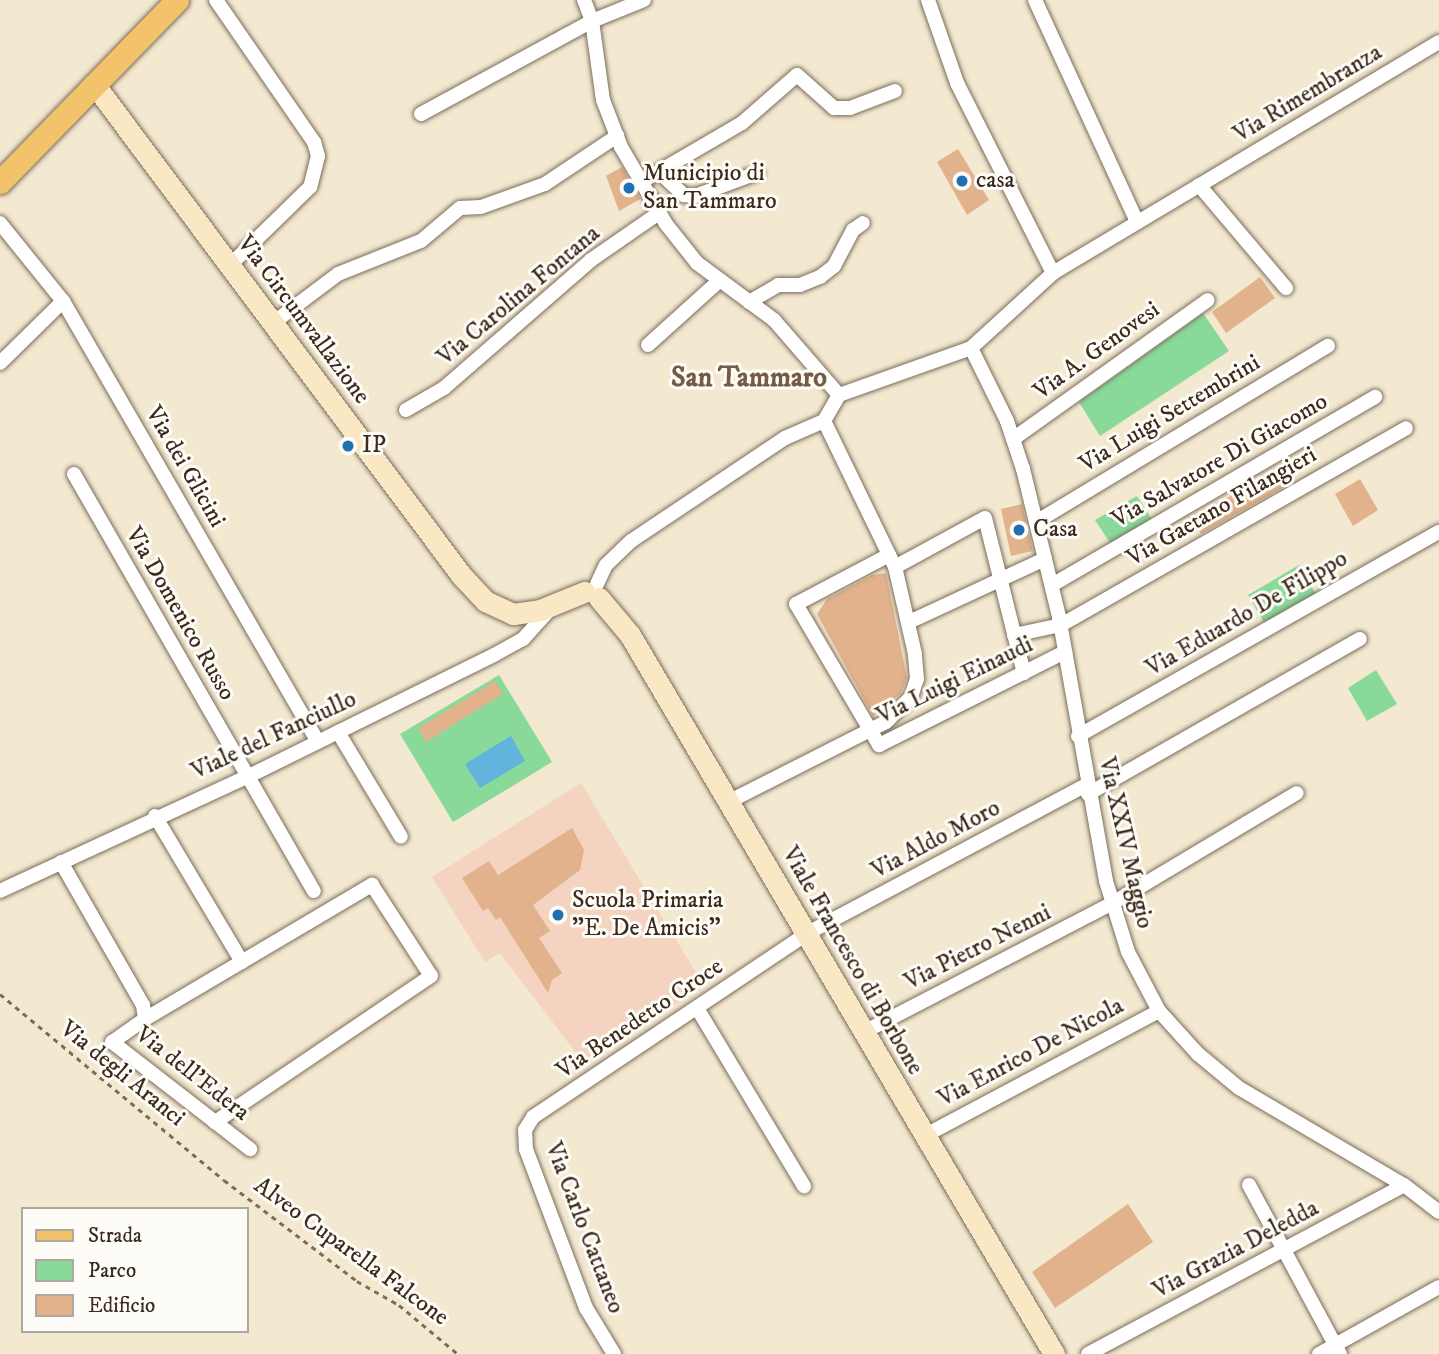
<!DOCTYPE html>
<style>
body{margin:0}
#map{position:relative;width:1439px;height:1354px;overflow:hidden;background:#f3e8d0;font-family:"IM FELL DW Pica",serif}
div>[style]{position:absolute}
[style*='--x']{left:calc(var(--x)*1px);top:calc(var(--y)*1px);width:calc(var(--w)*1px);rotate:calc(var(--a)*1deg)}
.built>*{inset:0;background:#f4d3c1}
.green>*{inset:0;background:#88d99a}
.water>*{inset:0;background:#62b4dd}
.building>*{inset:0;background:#e1b28b}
.path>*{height:2.5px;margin-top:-1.25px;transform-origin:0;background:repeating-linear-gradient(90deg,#7b6c5c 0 5px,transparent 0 10px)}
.roads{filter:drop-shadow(0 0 2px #7b6c5c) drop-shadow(0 0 2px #7b6c5c)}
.street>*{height:14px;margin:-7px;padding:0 7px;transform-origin:7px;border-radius:7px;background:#fff}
.secondary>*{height:21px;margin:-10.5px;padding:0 10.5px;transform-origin:10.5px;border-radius:10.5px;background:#fae7c3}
.primary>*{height:23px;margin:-11.5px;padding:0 11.5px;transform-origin:11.5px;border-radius:11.5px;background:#f2c36a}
.dots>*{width:19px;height:19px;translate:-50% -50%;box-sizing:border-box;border:4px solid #fdfcf7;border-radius:50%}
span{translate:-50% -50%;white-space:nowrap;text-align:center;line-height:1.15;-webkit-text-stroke:6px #fdfcf7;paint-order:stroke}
.street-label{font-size:24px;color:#3b2a1e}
.poi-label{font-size:24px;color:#3b2a1e}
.left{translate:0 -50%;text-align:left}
.quarter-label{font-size:28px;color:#755a44;font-weight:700}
.legend{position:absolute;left:21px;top:1207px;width:228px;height:126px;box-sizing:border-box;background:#fdfcf7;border:2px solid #afa8a0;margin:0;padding:9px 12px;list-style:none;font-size:21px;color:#3b2a1e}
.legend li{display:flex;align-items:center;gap:14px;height:35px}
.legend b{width:35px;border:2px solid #afa8a0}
</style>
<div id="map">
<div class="built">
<div style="clip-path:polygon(581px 783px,704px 986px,583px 1062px,500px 953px,485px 962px,432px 877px)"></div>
</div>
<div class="green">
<div style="clip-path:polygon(1203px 313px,1229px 351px,1100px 436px,1079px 402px)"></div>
<div style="clip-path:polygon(1137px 496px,1153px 521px,1112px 546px,1095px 520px)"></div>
<div style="clip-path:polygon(1299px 565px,1316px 594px,1265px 624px,1248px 595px)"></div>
<div style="clip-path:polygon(1376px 670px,1397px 704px,1367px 721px,1348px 688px)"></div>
<div style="clip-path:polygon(499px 675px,552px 762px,453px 822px,400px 734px)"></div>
</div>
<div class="water">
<div style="clip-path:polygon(511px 736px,525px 761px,480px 788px,465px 764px)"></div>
</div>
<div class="building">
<div style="clip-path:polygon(958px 149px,989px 200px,967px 215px,937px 162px)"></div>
<div style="clip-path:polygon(622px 167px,640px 199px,619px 211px,606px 176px)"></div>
<div style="clip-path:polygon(1260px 277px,1275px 298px,1226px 333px,1212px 312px)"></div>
<div style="clip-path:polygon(1281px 469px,1289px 484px,1201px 534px,1192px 517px)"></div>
<div style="clip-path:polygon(1360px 479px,1378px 510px,1353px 526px,1335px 494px)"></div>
<div style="clip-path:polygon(1022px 504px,1033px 551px,1011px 556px,1001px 509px)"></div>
<div style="clip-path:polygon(886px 573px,907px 678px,901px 693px,873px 716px,817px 614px,827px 599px,872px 575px)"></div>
<div style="clip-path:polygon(495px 681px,503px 694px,426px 742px,418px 728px)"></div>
<div style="clip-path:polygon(572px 828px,584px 850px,580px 870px,533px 905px,550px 931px,539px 938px,562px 973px,552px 980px,548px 993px,500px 917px,496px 920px,488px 908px,483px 911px,462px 878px,489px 861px,498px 875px)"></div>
<div style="clip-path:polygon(1128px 1204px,1153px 1242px,1055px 1308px,1032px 1272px)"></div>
</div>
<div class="path">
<div style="--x:0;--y:994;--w:291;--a:39.7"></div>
<div style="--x:224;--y:1180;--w:167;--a:37.2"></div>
<div style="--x:357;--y:1281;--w:48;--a:29.7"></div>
<div style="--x:399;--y:1305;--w:77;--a:39.7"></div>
</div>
<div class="roads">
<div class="street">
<div style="--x:216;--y:0;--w:173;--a:55.4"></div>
<div style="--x:314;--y:142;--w:15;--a:74"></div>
<div style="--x:318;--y:156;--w:32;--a:104"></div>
<div style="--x:310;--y:187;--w:112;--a:135.7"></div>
<div style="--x:584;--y:0;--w:22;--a:69"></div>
<div style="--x:592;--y:21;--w:80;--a:82.1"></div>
<div style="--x:603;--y:100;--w:50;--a:69"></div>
<div style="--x:621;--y:147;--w:89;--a:59.7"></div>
<div style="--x:666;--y:224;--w:50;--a:51.5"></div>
<div style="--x:697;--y:263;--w:96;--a:36.5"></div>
<div style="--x:774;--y:320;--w:99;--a:49.1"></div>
<div style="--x:928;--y:0;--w:88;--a:70.7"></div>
<div style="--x:957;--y:83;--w:213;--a:63.2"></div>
<div style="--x:1035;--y:0;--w:244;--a:65.3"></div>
<div style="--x:421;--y:114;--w:195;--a:-28.5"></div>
<div style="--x:592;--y:21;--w:56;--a:-22"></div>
<div style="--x:659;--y:172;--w:34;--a:43"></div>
<div style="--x:684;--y:195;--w:11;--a:5"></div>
<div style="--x:695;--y:196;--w:66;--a:-20.4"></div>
<div style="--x:641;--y:182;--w:117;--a:-30.3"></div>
<div style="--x:742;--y:123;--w:73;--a:-41.1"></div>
<div style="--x:797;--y:75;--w:50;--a:41.7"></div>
<div style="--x:834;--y:108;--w:16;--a:0"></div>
<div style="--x:850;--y:108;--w:48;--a:-20.7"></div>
<div style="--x:1199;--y:185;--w:135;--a:49.8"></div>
<div style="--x:0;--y:223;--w:100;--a:51.1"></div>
<div style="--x:63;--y:301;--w:509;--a:59.96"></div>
<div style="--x:749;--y:302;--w:34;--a:-30"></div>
<div style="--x:778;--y:285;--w:22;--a:0"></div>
<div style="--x:800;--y:285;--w:22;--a:-22"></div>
<div style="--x:820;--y:277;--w:18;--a:-38"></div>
<div style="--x:834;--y:266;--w:41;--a:-62.2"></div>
<div style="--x:853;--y:230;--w:12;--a:-35"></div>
<div style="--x:273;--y:323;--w:81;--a:-37"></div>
<div style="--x:338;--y:274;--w:89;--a:-21.7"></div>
<div style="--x:421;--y:241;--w:51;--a:-40.2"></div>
<div style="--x:460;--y:208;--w:21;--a:-3"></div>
<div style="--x:481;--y:207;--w:68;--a:-19.8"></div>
<div style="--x:545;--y:184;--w:87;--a:-33.7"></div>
<div style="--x:648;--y:345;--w:97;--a:-42.1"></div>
<div style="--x:971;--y:348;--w:81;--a:63.7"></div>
<div style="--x:1007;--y:421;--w:51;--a:71.6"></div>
<div style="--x:1023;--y:469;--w:152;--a:76.3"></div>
<div style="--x:1059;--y:617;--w:268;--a:79.9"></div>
<div style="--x:1106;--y:881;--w:74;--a:72.8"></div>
<div style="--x:1128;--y:952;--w:67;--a:62.3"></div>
<div style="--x:1159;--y:1011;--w:58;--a:47.8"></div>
<div style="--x:1198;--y:1054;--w:53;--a:39.7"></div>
<div style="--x:1239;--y:1088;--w:191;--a:30.5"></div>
<div style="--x:1404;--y:1185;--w:44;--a:37.6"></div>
<div style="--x:0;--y:363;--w:88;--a:-44.5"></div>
<div style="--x:406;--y:410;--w:44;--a:-30.1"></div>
<div style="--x:444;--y:388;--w:195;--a:-41"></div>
<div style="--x:591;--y:260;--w:83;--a:-34.7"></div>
<div style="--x:824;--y:421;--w:30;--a:-60"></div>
<div style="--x:839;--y:395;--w:140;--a:-19.6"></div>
<div style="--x:971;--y:348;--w:111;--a:-42.4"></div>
<div style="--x:1053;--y:273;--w:450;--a:-30.9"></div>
<div style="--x:1013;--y:439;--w:239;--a:-35.5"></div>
<div style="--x:74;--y:474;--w:481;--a:60.1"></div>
<div style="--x:1036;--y:522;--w:341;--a:-31.1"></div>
<div style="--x:889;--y:555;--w:105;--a:152.2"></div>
<div style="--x:796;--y:604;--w:164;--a:59.5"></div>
<div style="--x:879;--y:745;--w:208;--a:-26.6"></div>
<div style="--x:895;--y:567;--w:102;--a:-28.6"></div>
<div style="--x:985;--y:518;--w:160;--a:75.9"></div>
<div style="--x:597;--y:584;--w:21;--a:-65"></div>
<div style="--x:606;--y:565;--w:35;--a:-44"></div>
<div style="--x:631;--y:541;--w:185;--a:-33.8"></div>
<div style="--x:785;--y:438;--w:43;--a:-23.6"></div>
<div style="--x:1052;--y:585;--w:374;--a:-30.2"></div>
<div style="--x:909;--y:622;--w:150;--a:-24.9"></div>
<div style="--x:1014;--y:635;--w:48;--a:-12"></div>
<div style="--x:1061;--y:625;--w:397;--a:-29.7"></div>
<div style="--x:338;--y:732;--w:122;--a:59"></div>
<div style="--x:1078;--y:736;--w:415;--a:-29.5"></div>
<div style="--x:1088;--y:794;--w:313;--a:-29.7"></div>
<div style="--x:728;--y:802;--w:177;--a:-26.9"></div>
<div style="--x:886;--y:722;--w:35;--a:-45"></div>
<div style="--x:911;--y:697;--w:19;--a:-72"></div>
<div style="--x:917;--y:679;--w:25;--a:-95"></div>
<div style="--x:915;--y:654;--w:89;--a:-102.9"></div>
<div style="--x:895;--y:567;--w:162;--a:-115.9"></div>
<div style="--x:155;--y:816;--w:170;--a:59.2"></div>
<div style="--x:61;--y:862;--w:165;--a:60.2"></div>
<div style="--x:143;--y:1005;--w:14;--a:82"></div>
<div style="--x:145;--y:1019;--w:40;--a:145.1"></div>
<div style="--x:112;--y:1042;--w:175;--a:37.8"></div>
<div style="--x:0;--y:891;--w:272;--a:-24.8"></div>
<div style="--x:247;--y:777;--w:275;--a:-26.3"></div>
<div style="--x:494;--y:655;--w:33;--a:-29"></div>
<div style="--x:523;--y:639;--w:40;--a:-48"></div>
<div style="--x:697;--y:1008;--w:208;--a:59"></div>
<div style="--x:145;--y:1019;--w:264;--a:-30.6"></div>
<div style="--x:372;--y:885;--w:108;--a:57"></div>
<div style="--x:431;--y:976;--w:261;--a:145.9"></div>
<div style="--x:864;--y:1032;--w:280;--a:-27.4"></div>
<div style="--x:1113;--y:903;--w:214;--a:-30.9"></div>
<div style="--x:924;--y:1136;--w:266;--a:-28"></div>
<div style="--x:1249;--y:1185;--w:192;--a:61.7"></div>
<div style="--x:614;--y:1354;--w:54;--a:-121.3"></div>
<div style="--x:586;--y:1308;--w:170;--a:-110.7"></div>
<div style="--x:526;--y:1149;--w:19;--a:-93"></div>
<div style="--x:525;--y:1130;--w:15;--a:-58"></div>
<div style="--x:533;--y:1117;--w:329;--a:-33.8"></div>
<div style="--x:806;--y:934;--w:317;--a:-28"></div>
<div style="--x:1088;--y:1354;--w:358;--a:-28.1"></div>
<div style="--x:1319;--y:1354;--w:137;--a:-29.2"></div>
</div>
<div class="secondary">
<div style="--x:94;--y:84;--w:613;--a:53.22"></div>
<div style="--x:461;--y:575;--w:35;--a:47"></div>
<div style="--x:485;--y:601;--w:31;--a:25"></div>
<div style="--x:513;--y:614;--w:27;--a:-8"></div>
<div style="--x:540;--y:610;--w:48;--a:-22.2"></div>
<div style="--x:599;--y:598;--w:48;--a:50"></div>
<div style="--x:630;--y:635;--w:835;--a:59.47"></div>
</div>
<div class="primary">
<div style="--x:0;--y:182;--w:254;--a:-45.8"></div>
</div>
</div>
<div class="dots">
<div style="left:962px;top:181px;background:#1f6fb2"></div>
<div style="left:629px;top:188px;background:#1f6fb2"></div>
<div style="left:348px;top:446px;background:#1f6fb2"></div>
<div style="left:1019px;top:530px;background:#1f6fb2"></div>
<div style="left:558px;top:915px;background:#1f6fb2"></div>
</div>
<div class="street-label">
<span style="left:1308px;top:94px;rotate:-31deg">Via Rimembranza</span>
<span style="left:519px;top:296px;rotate:-40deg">Via Carolina Fontana</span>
<span style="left:303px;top:320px;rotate:53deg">Via Circumvallazione</span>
<span style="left:1097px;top:351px;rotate:-36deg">Via A. Genovesi</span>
<span style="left:1170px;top:414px;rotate:-31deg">Via Luigi Settembrini</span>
<span style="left:1220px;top:461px;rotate:-30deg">Via Salvatore Di Giacomo</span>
<span style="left:185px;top:467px;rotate:60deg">Via dei Glicini</span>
<span style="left:1222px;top:507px;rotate:-30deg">Via Gaetano Filangieri</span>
<span style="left:180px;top:614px;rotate:60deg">Via Domenico Russo</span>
<span style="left:1247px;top:614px;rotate:-30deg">Via Eduardo De Filippo</span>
<span style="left:955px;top:681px;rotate:-26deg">Via Luigi Einaudi</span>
<span style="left:274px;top:736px;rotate:-25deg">Viale del Fanciullo</span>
<span style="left:936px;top:840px;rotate:-28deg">Via Aldo Moro</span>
<span style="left:1125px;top:843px;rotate:77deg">Via XXIV Maggio</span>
<span style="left:978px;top:948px;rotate:-27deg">Via Pietro Nenni</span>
<span style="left:852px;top:961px;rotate:60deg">Viale Francesco di Borbone</span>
<span style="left:640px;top:1019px;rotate:-34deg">Via Benedetto Croce</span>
<span style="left:1031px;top:1053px;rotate:-28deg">Via Enrico De Nicola</span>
<span style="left:122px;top:1074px;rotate:39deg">Via degli Aranci</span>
<span style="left:192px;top:1074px;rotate:38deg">Via dell'Edera</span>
<span style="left:584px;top:1228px;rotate:69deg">Via Carlo Cattaneo</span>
<span style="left:1236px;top:1250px;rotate:-28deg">Via Grazia Deledda</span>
<span style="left:351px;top:1252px;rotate:36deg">Alveo Cuparella Falcone</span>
</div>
<div class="poi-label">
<span class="left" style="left:643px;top:188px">Municipio di<br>San Tammaro</span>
<span class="left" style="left:976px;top:181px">casa</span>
<span class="left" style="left:362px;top:446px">IP</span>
<span class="left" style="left:1033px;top:530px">Casa</span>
<span class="left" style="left:572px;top:915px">Scuola Primaria<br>"E. De Amicis"</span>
</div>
<div class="quarter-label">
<span style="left:749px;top:378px">San Tammaro</span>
</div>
<ul class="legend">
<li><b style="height:9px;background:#f2c36a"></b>Strada</li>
<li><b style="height:19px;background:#88d99a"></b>Parco</li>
<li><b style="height:19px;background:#e1b28b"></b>Edificio</li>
</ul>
</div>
